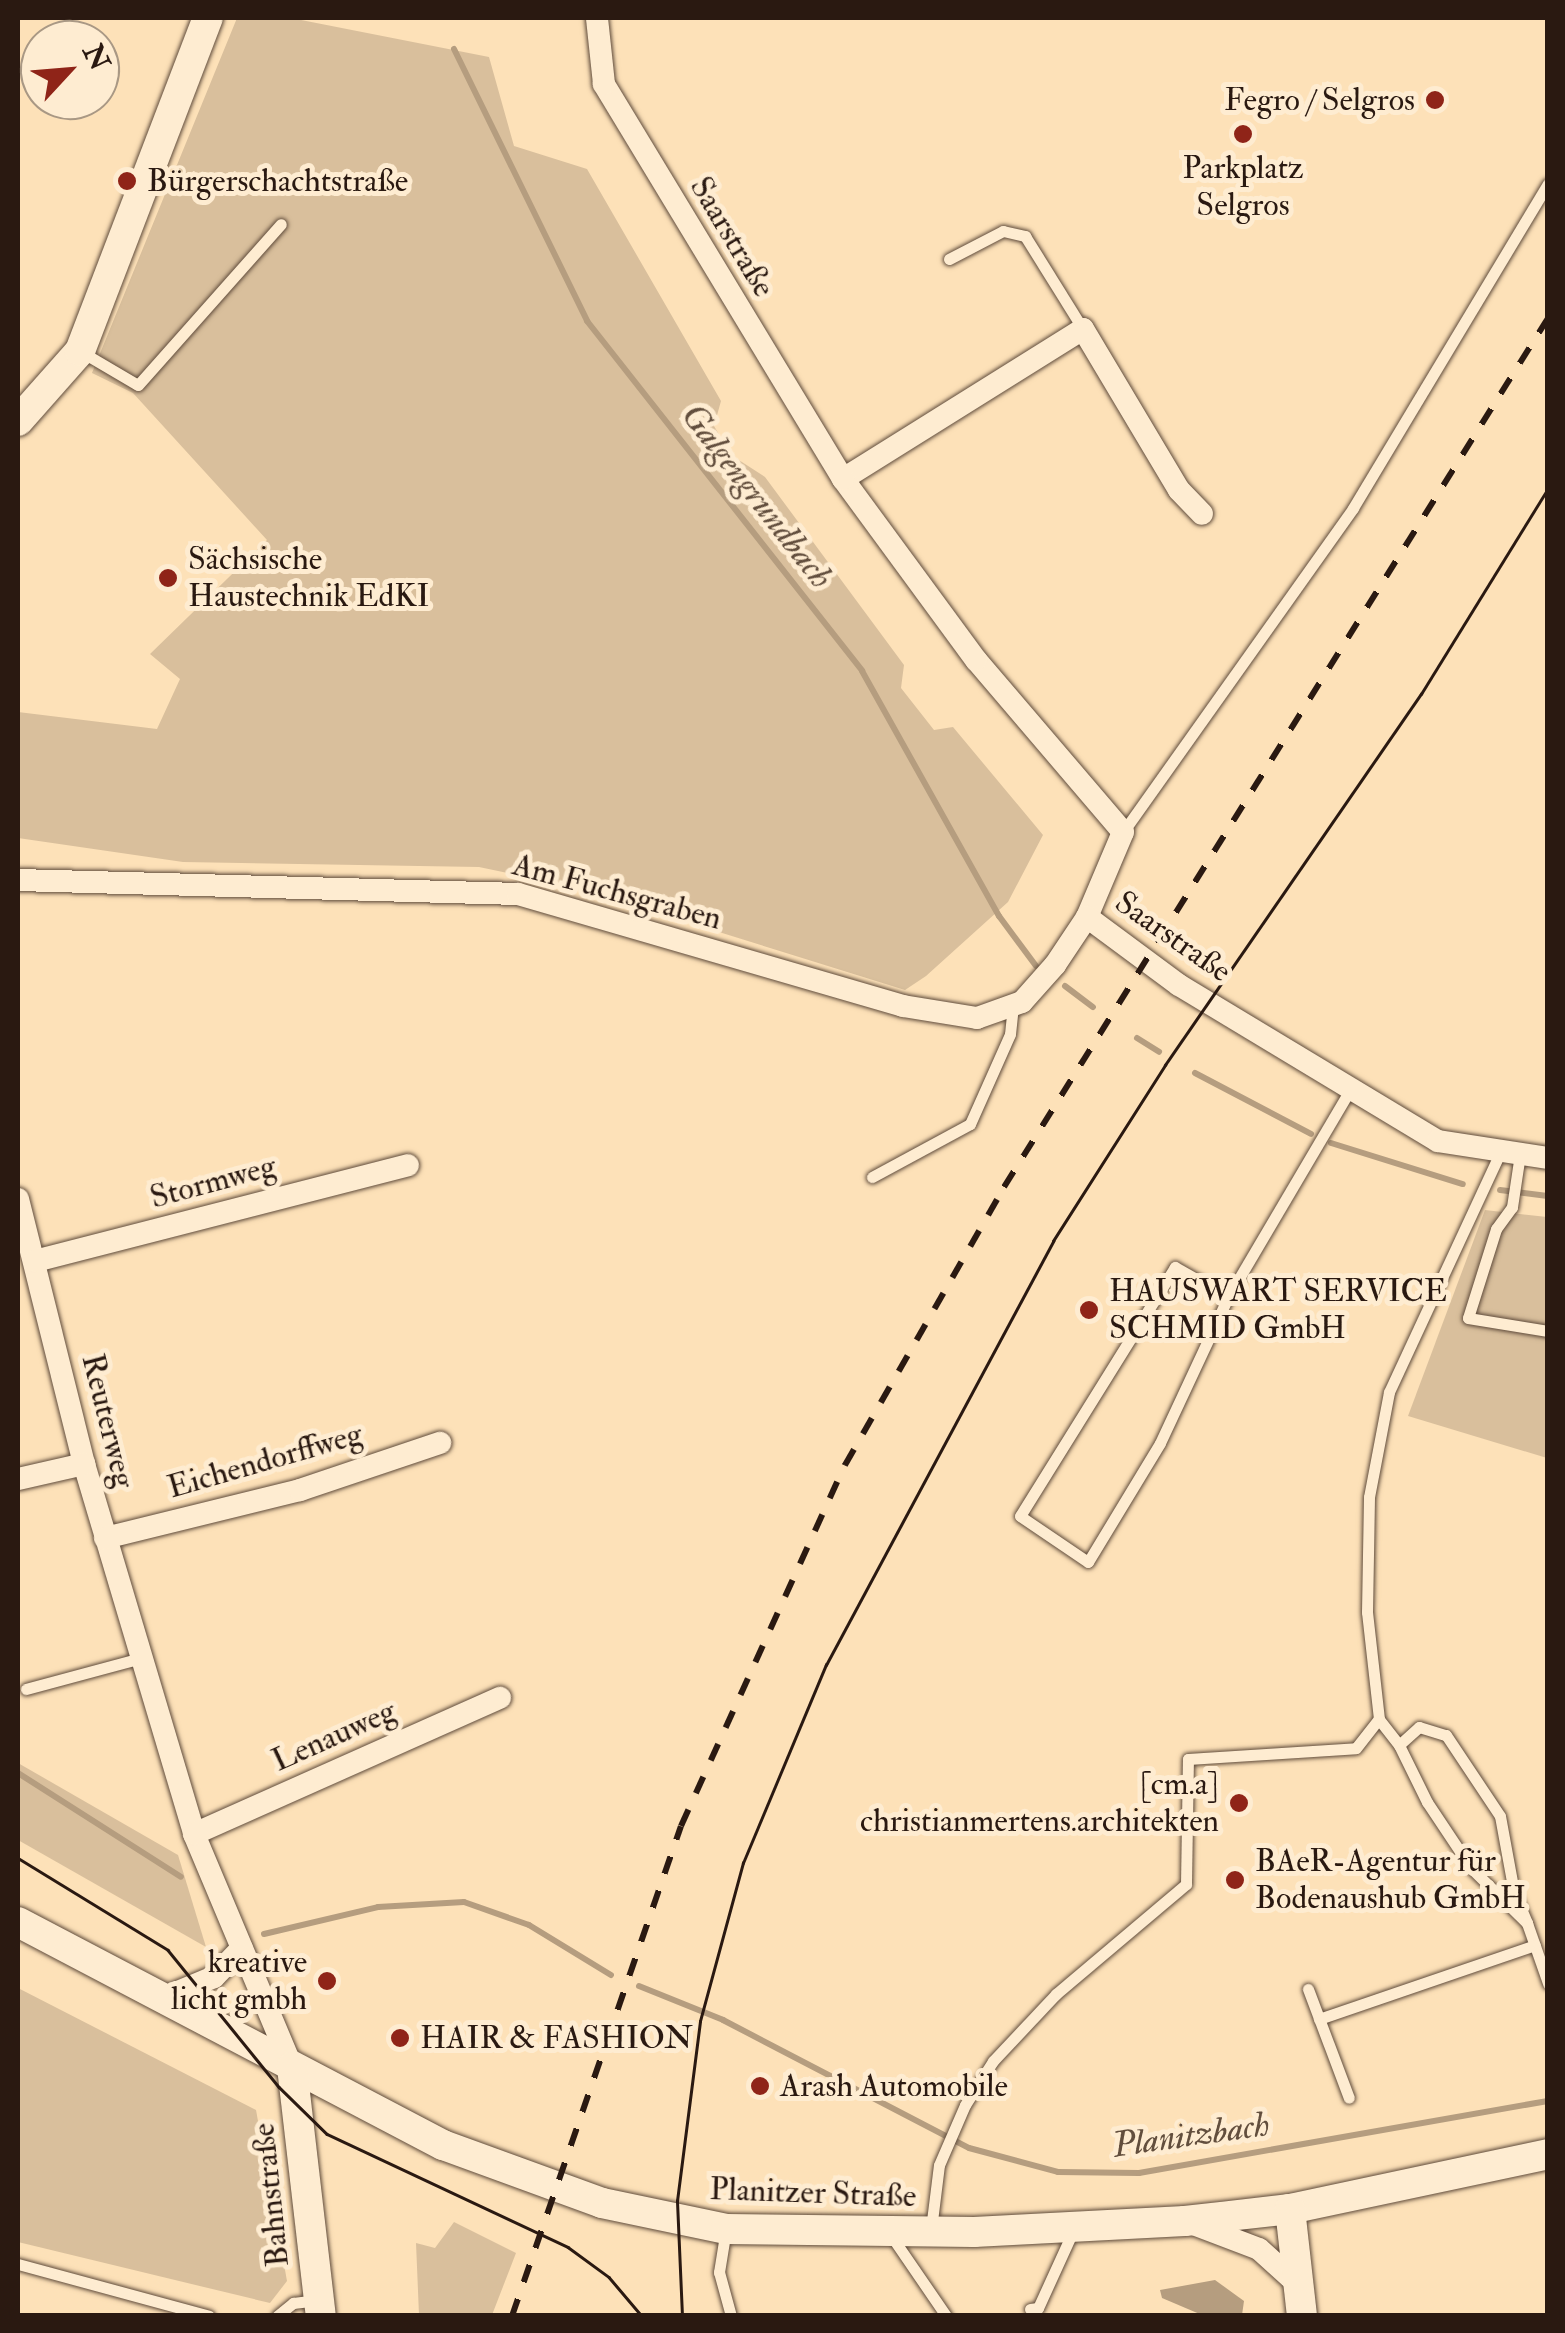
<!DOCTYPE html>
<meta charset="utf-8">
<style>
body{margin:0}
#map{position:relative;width:1565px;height:2333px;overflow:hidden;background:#fde1b8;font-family:"IM FELL Double Pica",serif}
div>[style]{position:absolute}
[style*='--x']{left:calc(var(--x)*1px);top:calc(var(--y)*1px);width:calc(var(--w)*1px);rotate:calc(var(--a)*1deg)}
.green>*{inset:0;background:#d9bf9c}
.water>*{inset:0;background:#b59d7f}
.stream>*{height:6px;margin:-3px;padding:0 3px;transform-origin:3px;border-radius:3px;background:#b59d7f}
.roads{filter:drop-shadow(0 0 2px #5f4b3b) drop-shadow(0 0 2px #5f4b3b)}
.lane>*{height:11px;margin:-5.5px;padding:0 5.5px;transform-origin:5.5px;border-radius:5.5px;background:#feecd1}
.street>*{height:22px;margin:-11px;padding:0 11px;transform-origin:11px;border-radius:11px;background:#feecd1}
.secondary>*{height:30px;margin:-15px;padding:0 15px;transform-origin:15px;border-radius:15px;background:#feecd1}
.tram>*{height:2.5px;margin:-1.25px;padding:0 1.25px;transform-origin:1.25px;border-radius:1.25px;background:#2a1911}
.rail>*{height:6px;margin-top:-3px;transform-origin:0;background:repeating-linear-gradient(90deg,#2a1911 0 18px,transparent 0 36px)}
.dots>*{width:28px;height:28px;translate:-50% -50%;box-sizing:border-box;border:5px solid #feecd1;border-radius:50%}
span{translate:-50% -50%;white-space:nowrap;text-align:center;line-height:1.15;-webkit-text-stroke:10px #feecd1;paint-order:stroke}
.poi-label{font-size:32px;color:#2a1911}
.right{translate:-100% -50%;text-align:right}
.left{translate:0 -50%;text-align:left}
.street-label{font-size:32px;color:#2a1911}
.water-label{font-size:35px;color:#624e3d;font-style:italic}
.frame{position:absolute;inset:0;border:20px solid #2a1911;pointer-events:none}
.north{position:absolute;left:20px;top:20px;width:100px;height:100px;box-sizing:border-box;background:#feecd1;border:2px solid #a99884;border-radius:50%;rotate:64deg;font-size:28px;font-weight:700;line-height:40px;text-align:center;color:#2a1911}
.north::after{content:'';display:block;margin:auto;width:35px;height:45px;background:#8f2418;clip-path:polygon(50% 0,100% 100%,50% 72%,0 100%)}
</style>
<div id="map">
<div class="green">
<div style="clip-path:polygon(237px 18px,291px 18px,489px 57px,514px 146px,587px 169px,721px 401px,714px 426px,731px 455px,765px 477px,904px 665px,901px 688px,934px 730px,953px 727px,1043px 835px,1008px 902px,926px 976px,905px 990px,571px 886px,479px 867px,183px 862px,18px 838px,18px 712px,157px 729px,180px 679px,150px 654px,267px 540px,133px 393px,92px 373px)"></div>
<div style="clip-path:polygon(1485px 1210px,1547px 1217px,1547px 1458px,1408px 1416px)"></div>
<div style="clip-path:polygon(18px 1763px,178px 1855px,206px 1947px,18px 1840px)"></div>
<div style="clip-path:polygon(18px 1988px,256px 2110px,287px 2281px,270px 2303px,18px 2242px)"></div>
<div style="clip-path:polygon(454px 2222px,516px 2253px,492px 2315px,419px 2315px,416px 2243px,435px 2248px)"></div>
</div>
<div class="water">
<div style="clip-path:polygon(1215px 2280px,1244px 2301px,1242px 2315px,1202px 2315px,1162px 2298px,1160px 2290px)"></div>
</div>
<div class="stream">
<div style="--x:454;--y:49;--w:303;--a:63.9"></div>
<div style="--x:587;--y:321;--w:445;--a:51.8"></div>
<div style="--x:862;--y:671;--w:281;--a:60.8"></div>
<div style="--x:999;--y:916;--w:62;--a:53.5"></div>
<div style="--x:1065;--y:986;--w:35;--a:37"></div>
<div style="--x:1137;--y:1038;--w:26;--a:32"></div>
<div style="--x:1195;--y:1073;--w:131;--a:27.7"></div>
<div style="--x:1331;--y:1143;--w:138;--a:17.3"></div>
<div style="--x:1500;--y:1190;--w:48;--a:7.1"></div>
<div style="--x:18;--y:1773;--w:193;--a:32.5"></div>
<div style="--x:264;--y:1934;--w:117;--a:-13.3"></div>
<div style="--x:378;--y:1907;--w:86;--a:-3.3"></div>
<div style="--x:464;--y:1902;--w:69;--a:19.5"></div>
<div style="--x:529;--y:1925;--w:96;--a:31.4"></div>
<div style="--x:639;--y:1986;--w:91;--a:22"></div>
<div style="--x:723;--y:2020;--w:277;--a:27.5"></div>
<div style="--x:969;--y:2148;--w:92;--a:15.1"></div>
<div style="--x:1058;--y:2172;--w:81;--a:0.7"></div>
<div style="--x:1139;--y:2173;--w:415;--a:-10"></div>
</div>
<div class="roads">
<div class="lane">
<div style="--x:949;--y:259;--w:61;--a:-27.4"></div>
<div style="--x:1003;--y:231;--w:23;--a:13"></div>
<div style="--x:1025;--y:236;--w:110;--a:58.1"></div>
<div style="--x:80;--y:351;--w:67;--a:30.4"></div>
<div style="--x:138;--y:385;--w:215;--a:-48.4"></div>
<div style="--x:1123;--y:832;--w:397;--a:-54.6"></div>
<div style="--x:1353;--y:508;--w:378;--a:-59"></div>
<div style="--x:1520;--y:1154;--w:54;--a:98.6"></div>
<div style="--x:1512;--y:1207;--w:27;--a:126"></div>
<div style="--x:1496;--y:1229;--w:93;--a:107.5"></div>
<div style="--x:1468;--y:1318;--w:81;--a:9.2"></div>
<div style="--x:872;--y:1177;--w:111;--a:-28.4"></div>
<div style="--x:970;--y:1124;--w:98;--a:-66"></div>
<div style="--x:1010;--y:1034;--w:29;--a:-84"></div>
<div style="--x:1228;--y:1297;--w:61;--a:-150.5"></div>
<div style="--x:1175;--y:1267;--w:293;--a:121.9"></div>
<div style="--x:1020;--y:1516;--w:82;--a:34.1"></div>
<div style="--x:1088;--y:1562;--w:139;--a:-58.8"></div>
<div style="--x:1160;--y:1443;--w:161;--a:-65"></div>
<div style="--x:1228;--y:1297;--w:240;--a:-59.5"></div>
<div style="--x:26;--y:1689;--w:119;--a:-15.1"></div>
<div style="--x:1399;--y:1745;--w:33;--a:-128"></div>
<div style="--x:1379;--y:1719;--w:108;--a:-96.4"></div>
<div style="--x:1367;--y:1612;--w:115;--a:-89"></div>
<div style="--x:1369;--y:1497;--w:107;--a:-79.2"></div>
<div style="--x:1389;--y:1392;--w:266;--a:-65.1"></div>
<div style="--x:1527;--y:1923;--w:78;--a:-135.5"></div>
<div style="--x:1471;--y:1868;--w:79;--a:-123.7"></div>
<div style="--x:1427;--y:1802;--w:64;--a:-116.2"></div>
<div style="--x:1399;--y:1745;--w:27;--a:-42"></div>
<div style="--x:1419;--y:1727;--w:28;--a:17"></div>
<div style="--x:1446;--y:1735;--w:97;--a:56.3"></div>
<div style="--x:1500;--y:1816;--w:77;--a:79.6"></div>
<div style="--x:1514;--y:1892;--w:34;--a:67"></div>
<div style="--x:1527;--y:1923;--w:64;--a:70.7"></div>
<div style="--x:1308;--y:1989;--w:116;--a:69.4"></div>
<div style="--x:1319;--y:2019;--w:228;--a:-18.9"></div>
<div style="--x:726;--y:2229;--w:44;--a:99.2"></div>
<div style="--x:719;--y:2272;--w:46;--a:74.7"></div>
<div style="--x:931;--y:2229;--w:64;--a:-82.9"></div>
<div style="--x:939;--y:2165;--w:65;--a:-66.6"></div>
<div style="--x:965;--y:2105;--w:52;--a:-57.5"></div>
<div style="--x:993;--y:2061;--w:92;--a:-46.8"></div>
<div style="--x:1056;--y:1994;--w:170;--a:-40.2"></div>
<div style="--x:1186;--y:1884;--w:125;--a:-89.1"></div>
<div style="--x:1188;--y:1759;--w:168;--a:-3.7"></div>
<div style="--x:1356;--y:1748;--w:37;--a:-52"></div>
<div style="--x:892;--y:2237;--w:96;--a:55.6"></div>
<div style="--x:18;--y:2264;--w:198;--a:15.2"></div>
<div style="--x:1030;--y:2309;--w:8;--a:-7"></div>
<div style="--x:1038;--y:2308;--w:87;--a:-65.5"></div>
<div style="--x:277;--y:2316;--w:21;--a:-39"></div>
<div style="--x:293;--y:2303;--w:25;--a:-7"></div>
</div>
<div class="street">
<div style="--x:843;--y:479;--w:283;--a:-32"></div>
<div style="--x:1083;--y:329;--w:187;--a:59.2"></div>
<div style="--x:1179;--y:490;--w:33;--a:46"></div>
<div style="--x:18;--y:880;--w:500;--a:1.6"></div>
<div style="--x:518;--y:894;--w:401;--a:16.2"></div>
<div style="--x:903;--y:1006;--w:75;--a:9.2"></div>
<div style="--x:977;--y:1018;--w:48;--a:-19.6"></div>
<div style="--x:1022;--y:1002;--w:50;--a:-48.3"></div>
<div style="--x:1055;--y:965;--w:58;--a:-56.3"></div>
<div style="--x:1087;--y:917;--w:92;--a:-67"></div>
<div style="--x:1123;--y:832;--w:226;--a:-130.5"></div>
<div style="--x:976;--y:660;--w:225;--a:-126.3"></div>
<div style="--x:843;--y:479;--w:462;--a:-121.2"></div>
<div style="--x:604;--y:84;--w:66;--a:-96.1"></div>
<div style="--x:1087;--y:917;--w:114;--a:36.5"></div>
<div style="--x:1179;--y:985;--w:302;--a:31.1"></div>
<div style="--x:1438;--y:1141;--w:111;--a:8.8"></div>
<div style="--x:18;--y:1199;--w:273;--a:76"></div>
<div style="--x:84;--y:1464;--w:386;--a:73.4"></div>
<div style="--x:194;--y:1834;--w:253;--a:67.2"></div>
<div style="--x:35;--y:1261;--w:385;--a:-14.4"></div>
<div style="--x:18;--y:1479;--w:68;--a:-12.8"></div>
<div style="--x:105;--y:1538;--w:201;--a:-13.8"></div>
<div style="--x:300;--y:1490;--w:148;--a:-18.6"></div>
<div style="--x:194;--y:1834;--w:335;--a:-24"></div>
<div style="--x:166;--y:1997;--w:52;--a:-22.6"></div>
<div style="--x:214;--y:1977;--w:40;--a:-46"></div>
<div style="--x:1188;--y:2222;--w:76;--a:20.8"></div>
<div style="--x:1259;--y:2249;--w:57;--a:42.1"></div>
</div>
<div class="secondary">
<div style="--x:18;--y:421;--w:94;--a:-48.5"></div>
<div style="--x:80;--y:351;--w:357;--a:-69"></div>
<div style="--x:18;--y:1922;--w:480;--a:27.7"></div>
<div style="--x:443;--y:2145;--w:169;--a:20"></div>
<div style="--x:602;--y:2203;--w:127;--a:11.8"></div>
<div style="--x:726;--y:2229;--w:248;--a:0.7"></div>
<div style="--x:974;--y:2232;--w:211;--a:-3"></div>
<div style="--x:1185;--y:2221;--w:106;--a:-6.5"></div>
<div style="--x:1290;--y:2209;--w:264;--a:-12"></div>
<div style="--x:292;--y:2067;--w:251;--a:83.4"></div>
<div style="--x:1290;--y:2209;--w:108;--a:83.6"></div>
</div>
</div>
<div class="tram">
<div style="--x:18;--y:1858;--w:176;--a:31.5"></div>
<div style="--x:168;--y:1950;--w:176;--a:51"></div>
<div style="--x:279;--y:2087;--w:67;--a:44.4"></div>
<div style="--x:327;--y:2134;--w:266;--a:25.1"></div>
<div style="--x:568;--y:2247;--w:51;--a:36.2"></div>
<div style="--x:609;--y:2277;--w:51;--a:49.8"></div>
<div style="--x:682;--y:2316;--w:115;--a:-92.5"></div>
<div style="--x:677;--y:2201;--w:181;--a:-82.7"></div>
<div style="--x:700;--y:2021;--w:164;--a:-74.8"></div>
<div style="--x:743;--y:1863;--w:215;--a:-67.3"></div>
<div style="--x:826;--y:1665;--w:481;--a:-61.8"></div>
<div style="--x:1053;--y:1241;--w:209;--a:-57.5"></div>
<div style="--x:1165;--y:1065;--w:451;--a:-55.4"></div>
<div style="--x:1421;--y:694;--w:242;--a:-58.3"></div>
</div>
<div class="rail">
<div style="--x:512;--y:2316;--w:518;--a:-70.97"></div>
<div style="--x:681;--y:1826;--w:397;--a:-65.6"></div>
<div style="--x:845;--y:1465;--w:320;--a:-60.2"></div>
<div style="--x:1004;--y:1187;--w:1025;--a:-57.95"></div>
</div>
<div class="dots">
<div style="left:1435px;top:100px;background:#8f2418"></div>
<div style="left:1243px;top:134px;background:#8f2418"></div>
<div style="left:127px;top:181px;background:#8f2418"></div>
<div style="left:168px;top:578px;background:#8f2418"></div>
<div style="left:1089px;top:1310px;background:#8f2418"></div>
<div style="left:1239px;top:1803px;background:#8f2418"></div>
<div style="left:1235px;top:1880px;background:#8f2418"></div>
<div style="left:327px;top:1981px;background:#8f2418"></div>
<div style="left:400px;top:2038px;background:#8f2418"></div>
<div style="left:760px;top:2086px;background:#8f2418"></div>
</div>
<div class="poi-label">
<span class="right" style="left:1415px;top:100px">Fegro / Selgros</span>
<span style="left:1243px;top:187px">Parkplatz<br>Selgros</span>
<span class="left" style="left:147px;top:181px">Bürgerschachtstraße</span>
<span class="left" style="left:188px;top:578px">Sächsische<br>Haustechnik EdKI</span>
<span class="left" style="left:1109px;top:1310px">HAUSWART SERVICE<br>SCHMID GmbH</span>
<span class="right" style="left:1219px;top:1803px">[cm.a]<br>christianmertens.architekten</span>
<span class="left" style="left:1255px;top:1880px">BAeR-Agentur für<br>Bodenaushub GmbH</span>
<span class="right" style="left:307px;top:1981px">kreative<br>licht gmbh</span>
<span class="left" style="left:420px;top:2038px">HAIR &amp; FASHION</span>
<span class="left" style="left:780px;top:2086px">Arash Automobile</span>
</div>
<div class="street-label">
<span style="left:732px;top:237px;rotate:59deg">Saarstraße</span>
<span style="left:617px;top:892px;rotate:15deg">Am Fuchsgraben</span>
<span style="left:1173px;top:937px;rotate:35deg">Saarstraße</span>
<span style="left:213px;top:1182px;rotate:-15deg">Stormweg</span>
<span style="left:108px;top:1421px;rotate:76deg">Reuterweg</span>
<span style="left:265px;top:1461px;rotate:-16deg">Eichendorffweg</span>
<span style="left:334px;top:1736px;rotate:-24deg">Lenauweg</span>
<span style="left:813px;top:2193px;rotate:2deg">Planitzer Straße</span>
<span style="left:271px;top:2195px;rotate:-96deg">Bahnstraße</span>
</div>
<div class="water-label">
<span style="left:757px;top:496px;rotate:52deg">Galgengrundbach</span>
<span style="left:1191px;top:2135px;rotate:-8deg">Planitzbach</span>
</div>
<div class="frame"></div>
<div class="north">N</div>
</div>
